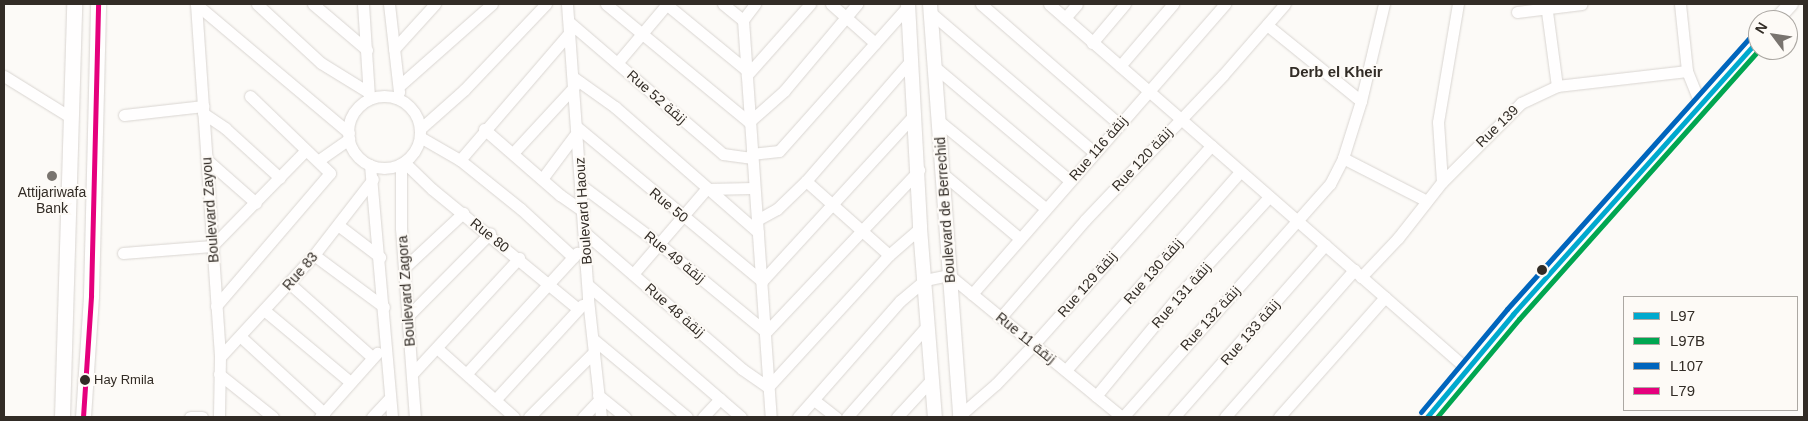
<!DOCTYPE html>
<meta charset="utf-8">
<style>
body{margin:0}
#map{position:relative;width:1808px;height:421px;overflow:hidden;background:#fcfaf7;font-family:Arial,Cairo,sans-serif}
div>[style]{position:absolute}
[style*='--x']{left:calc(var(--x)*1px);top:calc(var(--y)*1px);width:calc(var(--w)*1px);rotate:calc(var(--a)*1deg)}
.roads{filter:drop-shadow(0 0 1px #d9d5d1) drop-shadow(0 0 1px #d9d5d1)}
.minor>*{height:11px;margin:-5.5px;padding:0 5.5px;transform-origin:5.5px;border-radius:5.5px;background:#fffefe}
.minor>.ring{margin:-5.5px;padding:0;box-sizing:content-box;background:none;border:11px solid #fffefe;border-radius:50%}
.tertiary>*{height:14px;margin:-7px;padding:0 7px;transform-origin:7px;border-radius:7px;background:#fffefe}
.secondary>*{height:15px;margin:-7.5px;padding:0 7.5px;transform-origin:7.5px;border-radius:7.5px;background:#fffefe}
.bus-1>*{height:5px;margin:-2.5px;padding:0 2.5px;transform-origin:2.5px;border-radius:2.5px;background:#00a9ce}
.bus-2>*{height:5px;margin:-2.5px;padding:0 2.5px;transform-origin:2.5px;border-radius:2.5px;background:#00a651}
.bus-3>*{height:5px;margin:-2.5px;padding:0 2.5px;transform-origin:2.5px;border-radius:2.5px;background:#0065bd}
.bus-4>*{height:5px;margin:-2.5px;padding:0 2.5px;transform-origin:2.5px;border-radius:2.5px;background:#e5007d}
.dots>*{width:14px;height:14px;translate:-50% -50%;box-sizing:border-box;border:2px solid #fdfaf6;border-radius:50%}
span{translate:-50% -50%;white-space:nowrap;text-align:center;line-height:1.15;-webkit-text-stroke:4px #fdfaf6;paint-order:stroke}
.bus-label{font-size:13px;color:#322c26}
.left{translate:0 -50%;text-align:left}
.street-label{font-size:14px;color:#322c26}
.poi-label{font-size:14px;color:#322c26}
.neighbourhood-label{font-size:15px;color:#322c26;font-weight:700}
.frame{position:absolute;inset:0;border:5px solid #322c26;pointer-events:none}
.legend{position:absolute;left:1623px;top:296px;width:175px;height:115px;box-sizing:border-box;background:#fdfaf6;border:1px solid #aca8a3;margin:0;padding:6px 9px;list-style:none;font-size:15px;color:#322c26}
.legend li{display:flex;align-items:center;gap:10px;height:25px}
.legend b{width:25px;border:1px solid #aca8a3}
.north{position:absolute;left:1748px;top:10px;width:50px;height:50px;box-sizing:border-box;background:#fdfaf6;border:1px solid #aca8a3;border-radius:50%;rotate:301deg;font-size:14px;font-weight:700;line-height:20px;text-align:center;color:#322c26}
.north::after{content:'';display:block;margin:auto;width:18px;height:22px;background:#79746f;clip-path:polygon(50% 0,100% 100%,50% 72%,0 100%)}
</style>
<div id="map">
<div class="roads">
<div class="minor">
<div style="--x:196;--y:4;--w:354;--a:86.1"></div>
<div style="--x:220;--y:357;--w:60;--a:91"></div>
<div style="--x:196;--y:4;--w:200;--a:40.1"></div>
<div style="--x:257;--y:4;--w:87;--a:42.7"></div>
<div style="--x:321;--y:63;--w:55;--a:31.7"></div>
<div style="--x:313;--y:4;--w:71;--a:40.4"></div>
<div style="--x:363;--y:4;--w:93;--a:86.3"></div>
<div style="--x:389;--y:4;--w:89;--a:83.5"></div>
<div style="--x:567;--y:4;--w:296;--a:85.9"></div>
<div style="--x:588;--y:299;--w:119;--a:83.7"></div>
<div style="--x:606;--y:4;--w:185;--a:39.5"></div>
<div style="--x:749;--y:122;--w:47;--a:-41.5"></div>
<div style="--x:784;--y:91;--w:114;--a:-50"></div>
<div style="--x:666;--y:4;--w:102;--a:39.4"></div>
<div style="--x:723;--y:4;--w:26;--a:39"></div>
<div style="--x:831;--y:4;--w:59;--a:41.6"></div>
<div style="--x:981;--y:4;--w:183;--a:41"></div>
<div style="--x:1049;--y:4;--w:554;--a:41.12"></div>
<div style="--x:1546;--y:4;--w:83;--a:82.4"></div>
<div style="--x:1680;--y:4;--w:67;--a:84"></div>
<div style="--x:1687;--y:71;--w:35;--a:68"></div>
<div style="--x:1517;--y:12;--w:65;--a:-7"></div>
<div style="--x:931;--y:13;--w:214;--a:40.5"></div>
<div style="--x:1065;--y:18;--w:18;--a:-49"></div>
<div style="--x:743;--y:20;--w:398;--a:86"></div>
<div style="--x:743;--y:20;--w:20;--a:-53"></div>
<div style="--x:569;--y:22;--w:203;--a:40.6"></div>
<div style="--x:723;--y:154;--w:28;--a:8"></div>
<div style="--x:1267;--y:25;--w:121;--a:39"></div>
<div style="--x:1092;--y:43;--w:51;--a:-49.8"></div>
<div style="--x:394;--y:49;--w:61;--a:-47.7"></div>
<div style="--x:618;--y:62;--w:76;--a:-49.8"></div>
<div style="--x:1120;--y:66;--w:82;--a:-49.5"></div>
<div style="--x:936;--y:68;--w:174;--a:40.1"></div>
<div style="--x:747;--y:75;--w:95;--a:-48.4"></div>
<div style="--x:4;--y:76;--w:78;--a:31.8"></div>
<div style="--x:573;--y:77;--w:52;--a:35.5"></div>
<div style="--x:615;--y:107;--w:190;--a:41.2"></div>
<div style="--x:399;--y:86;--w:124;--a:-41.4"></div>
<div class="ring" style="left:348px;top:96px;width:61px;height:61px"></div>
<div style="--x:203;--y:113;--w:27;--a:34"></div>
<div style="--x:225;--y:128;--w:74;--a:42.3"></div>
<div style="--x:124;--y:115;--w:80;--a:-6.5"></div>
<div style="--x:939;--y:121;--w:136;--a:39.3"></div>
<div style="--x:577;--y:127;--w:241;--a:39.8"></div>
<div style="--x:762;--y:281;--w:226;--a:-47.5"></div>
<div style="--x:420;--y:129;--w:59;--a:-41.6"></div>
<div style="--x:464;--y:90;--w:119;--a:-46.4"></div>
<div style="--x:484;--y:129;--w:101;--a:41"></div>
<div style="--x:560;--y:195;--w:28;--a:35"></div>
<div style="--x:420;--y:137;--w:46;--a:29.9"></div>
<div style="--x:460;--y:160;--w:78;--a:38.8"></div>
<div style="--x:521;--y:209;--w:71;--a:42.7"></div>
<div style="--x:513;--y:153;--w:90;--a:-47.3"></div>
<div style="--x:751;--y:154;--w:28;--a:-6"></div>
<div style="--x:779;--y:151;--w:194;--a:-48.3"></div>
<div style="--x:1343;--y:158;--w:94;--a:27.1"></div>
<div style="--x:207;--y:160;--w:65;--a:41.3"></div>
<div style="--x:319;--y:160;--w:37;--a:-35"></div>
<div style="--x:460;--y:160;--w:169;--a:-49.3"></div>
<div style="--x:404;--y:162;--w:39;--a:44"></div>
<div style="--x:432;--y:189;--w:188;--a:39.4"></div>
<div style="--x:401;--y:164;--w:64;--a:90"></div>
<div style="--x:401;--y:228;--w:190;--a:85.8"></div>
<div style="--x:370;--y:165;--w:253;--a:85"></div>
<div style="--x:943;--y:174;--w:98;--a:40"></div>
<div style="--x:542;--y:179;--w:59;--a:-53.3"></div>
<div style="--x:806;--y:181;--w:111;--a:41.7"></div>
<div style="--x:1442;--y:182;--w:60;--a:-93.8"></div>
<div style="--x:1438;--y:122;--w:120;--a:-80.4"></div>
<div style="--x:582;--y:186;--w:95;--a:36.9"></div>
<div style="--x:658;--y:243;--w:140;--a:39.5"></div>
<div style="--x:766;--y:332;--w:223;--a:-46.6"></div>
<div style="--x:757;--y:220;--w:23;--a:-29"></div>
<div style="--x:777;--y:209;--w:40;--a:-44"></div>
<div style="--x:806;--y:181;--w:160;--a:-49"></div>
<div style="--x:338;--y:225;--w:53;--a:37.3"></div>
<div style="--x:584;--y:232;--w:209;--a:40.9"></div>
<div style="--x:742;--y:369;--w:32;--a:35"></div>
<div style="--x:768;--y:387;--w:179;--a:-47.5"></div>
<div style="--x:889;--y:255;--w:41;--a:-41.1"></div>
<div style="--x:123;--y:253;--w:89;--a:-4.5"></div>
<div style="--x:212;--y:246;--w:134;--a:-45.6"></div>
<div style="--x:314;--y:255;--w:87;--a:36.6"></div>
<div style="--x:404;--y:268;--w:81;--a:-43"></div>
<div style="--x:633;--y:274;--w:112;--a:-49.3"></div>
<div style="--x:706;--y:189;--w:47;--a:-1.2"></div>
<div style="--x:1361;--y:277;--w:54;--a:-46.5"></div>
<div style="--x:1398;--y:238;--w:71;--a:-51.8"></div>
<div style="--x:1442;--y:182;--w:112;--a:-45"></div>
<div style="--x:1521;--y:103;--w:40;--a:-25"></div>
<div style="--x:1557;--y:86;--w:131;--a:-6.6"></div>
<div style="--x:289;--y:283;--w:111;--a:41.7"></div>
<div style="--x:588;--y:285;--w:202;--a:40.8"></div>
<div style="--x:972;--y:294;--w:385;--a:-48.9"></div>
<div style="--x:216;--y:306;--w:175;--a:-49.4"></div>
<div style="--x:330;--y:173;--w:111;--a:-136.1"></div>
<div style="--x:264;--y:310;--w:112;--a:39.9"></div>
<div style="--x:407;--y:317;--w:118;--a:-45.3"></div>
<div style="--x:1001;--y:317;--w:128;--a:-49.1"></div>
<div style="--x:1085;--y:220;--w:200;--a:-46.4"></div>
<div style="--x:1223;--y:75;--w:94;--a:-48.9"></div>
<div style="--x:241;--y:337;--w:113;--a:42.5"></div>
<div style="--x:593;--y:339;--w:122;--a:39.7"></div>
<div style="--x:438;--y:349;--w:102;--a:41.8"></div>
<div style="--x:220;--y:357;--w:139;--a:-47.3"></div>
<div style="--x:314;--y:255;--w:96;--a:-52.2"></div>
<div style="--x:1066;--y:370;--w:264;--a:-48.7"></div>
<div style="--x:467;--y:373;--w:163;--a:-47.5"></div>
<div style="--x:219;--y:374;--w:69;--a:38.5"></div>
<div style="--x:412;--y:374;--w:158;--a:-47.3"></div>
<div style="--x:598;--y:395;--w:35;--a:39"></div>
<div style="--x:1096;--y:396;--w:134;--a:-50.5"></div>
<div style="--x:1181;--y:293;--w:130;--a:-47.5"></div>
<div style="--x:495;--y:400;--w:129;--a:-47.5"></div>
<div style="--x:814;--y:400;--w:28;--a:38"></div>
<div style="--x:190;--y:417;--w:12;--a:0"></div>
<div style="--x:320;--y:417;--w:86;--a:-48.3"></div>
<div style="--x:372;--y:417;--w:26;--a:-47"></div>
<div style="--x:529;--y:417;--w:92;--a:-45"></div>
<div style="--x:583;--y:417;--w:23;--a:-47"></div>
<div style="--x:703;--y:417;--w:25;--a:-47"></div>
<div style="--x:798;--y:417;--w:154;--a:-48.7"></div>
<div style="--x:900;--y:301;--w:33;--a:-40"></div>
<div style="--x:925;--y:280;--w:25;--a:-12"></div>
<div style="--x:949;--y:275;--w:224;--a:39.4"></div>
<div style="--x:847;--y:417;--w:121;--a:-48.7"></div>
<div style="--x:897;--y:417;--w:50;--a:-47.4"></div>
<div style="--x:958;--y:417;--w:50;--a:-41"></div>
<div style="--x:996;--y:384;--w:55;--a:-46.5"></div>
<div style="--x:1034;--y:344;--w:266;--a:-48.2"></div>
<div style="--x:1123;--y:417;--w:312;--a:-48.4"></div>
<div style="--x:1330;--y:184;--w:29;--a:-63"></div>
<div style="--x:1343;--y:158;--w:60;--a:-72.5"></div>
<div style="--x:1361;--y:101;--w:100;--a:-76.7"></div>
<div style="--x:1174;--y:417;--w:229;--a:-48.7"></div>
<div style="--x:1225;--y:417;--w:196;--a:-48.7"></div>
<div style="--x:1279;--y:417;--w:160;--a:-48.5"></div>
</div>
<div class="tertiary">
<div style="--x:908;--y:4;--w:224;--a:86.9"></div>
<div style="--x:920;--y:228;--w:190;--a:85.5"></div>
<div style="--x:930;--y:4;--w:414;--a:85.8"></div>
<div style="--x:1776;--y:20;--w:22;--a:-47"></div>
<div style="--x:1427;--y:417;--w:134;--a:-50.1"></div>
<div style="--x:1513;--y:314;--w:368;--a:-48.2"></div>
</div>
<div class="secondary">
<div style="--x:62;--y:417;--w:413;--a:-88.3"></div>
<div style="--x:83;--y:417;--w:122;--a:-86.2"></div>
<div style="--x:91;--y:295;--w:291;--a:-88.6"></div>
</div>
</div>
<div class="bus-1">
<div style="--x:1427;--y:417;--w:134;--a:-50.1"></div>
<div style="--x:1513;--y:314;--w:368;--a:-48.2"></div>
</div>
<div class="bus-2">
<div style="--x:1437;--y:417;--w:128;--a:-50.1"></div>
<div style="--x:1519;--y:319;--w:361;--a:-48.3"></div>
</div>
<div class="bus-3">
<div style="--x:1421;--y:412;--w:134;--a:-50.1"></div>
<div style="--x:1507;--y:309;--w:368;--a:-48.2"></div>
</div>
<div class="bus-4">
<div style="--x:83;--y:417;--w:122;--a:-86.2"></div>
<div style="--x:91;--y:295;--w:291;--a:-88.6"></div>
</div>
<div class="dots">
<div style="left:52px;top:176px;background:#79746f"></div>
<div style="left:1542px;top:270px;background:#322c26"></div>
<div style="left:85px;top:380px;background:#322c26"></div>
</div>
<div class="bus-label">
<span class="left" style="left:94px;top:380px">Hay Rmila</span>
</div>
<div class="street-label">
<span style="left:657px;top:97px;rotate:41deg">Rue 52 زنقة</span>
<span style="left:1497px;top:126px;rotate:-44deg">Rue 139</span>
<span style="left:1098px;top:148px;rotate:-49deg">Rue 116 زنقة</span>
<span style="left:1142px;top:159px;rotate:-47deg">Rue 120 زنقة</span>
<span style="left:669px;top:205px;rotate:40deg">Rue 50</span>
<span style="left:210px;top:210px;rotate:-94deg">Boulevard Zayou</span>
<span style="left:945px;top:210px;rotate:-94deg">Boulevard de Berrechid</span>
<span style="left:583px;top:211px;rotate:-94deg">Boulevard Haouz</span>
<span style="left:490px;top:235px;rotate:39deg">Rue 80</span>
<span style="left:675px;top:257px;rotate:39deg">Rue 49 زنقة</span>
<span style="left:300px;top:271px;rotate:-49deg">Rue 83</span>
<span style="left:1153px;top:271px;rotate:-49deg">Rue 130 زنقة</span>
<span style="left:1087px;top:284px;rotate:-49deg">Rue 129 زنقة</span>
<span style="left:406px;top:291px;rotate:-94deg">Boulevard Zagora</span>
<span style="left:1181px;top:295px;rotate:-49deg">Rue 131 زنقة</span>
<span style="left:675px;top:310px;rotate:41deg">Rue 48 زنقة</span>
<span style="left:1210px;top:318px;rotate:-48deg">Rue 132 زنقة</span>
<span style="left:1250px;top:332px;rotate:-49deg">Rue 133 زنقة</span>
<span style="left:1026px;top:338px;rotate:39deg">Rue 11 زنقة</span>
</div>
<div class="poi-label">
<span style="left:52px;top:200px">Attijariwafa<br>Bank</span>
</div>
<div class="neighbourhood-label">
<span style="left:1336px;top:72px">Derb el Kheir</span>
</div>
<div class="frame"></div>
<ul class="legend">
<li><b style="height:6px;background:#00a9ce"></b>L97</li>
<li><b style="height:6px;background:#00a651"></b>L97B</li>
<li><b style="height:6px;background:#0065bd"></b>L107</li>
<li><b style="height:6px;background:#e5007d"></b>L79</li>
</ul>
<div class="north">N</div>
</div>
